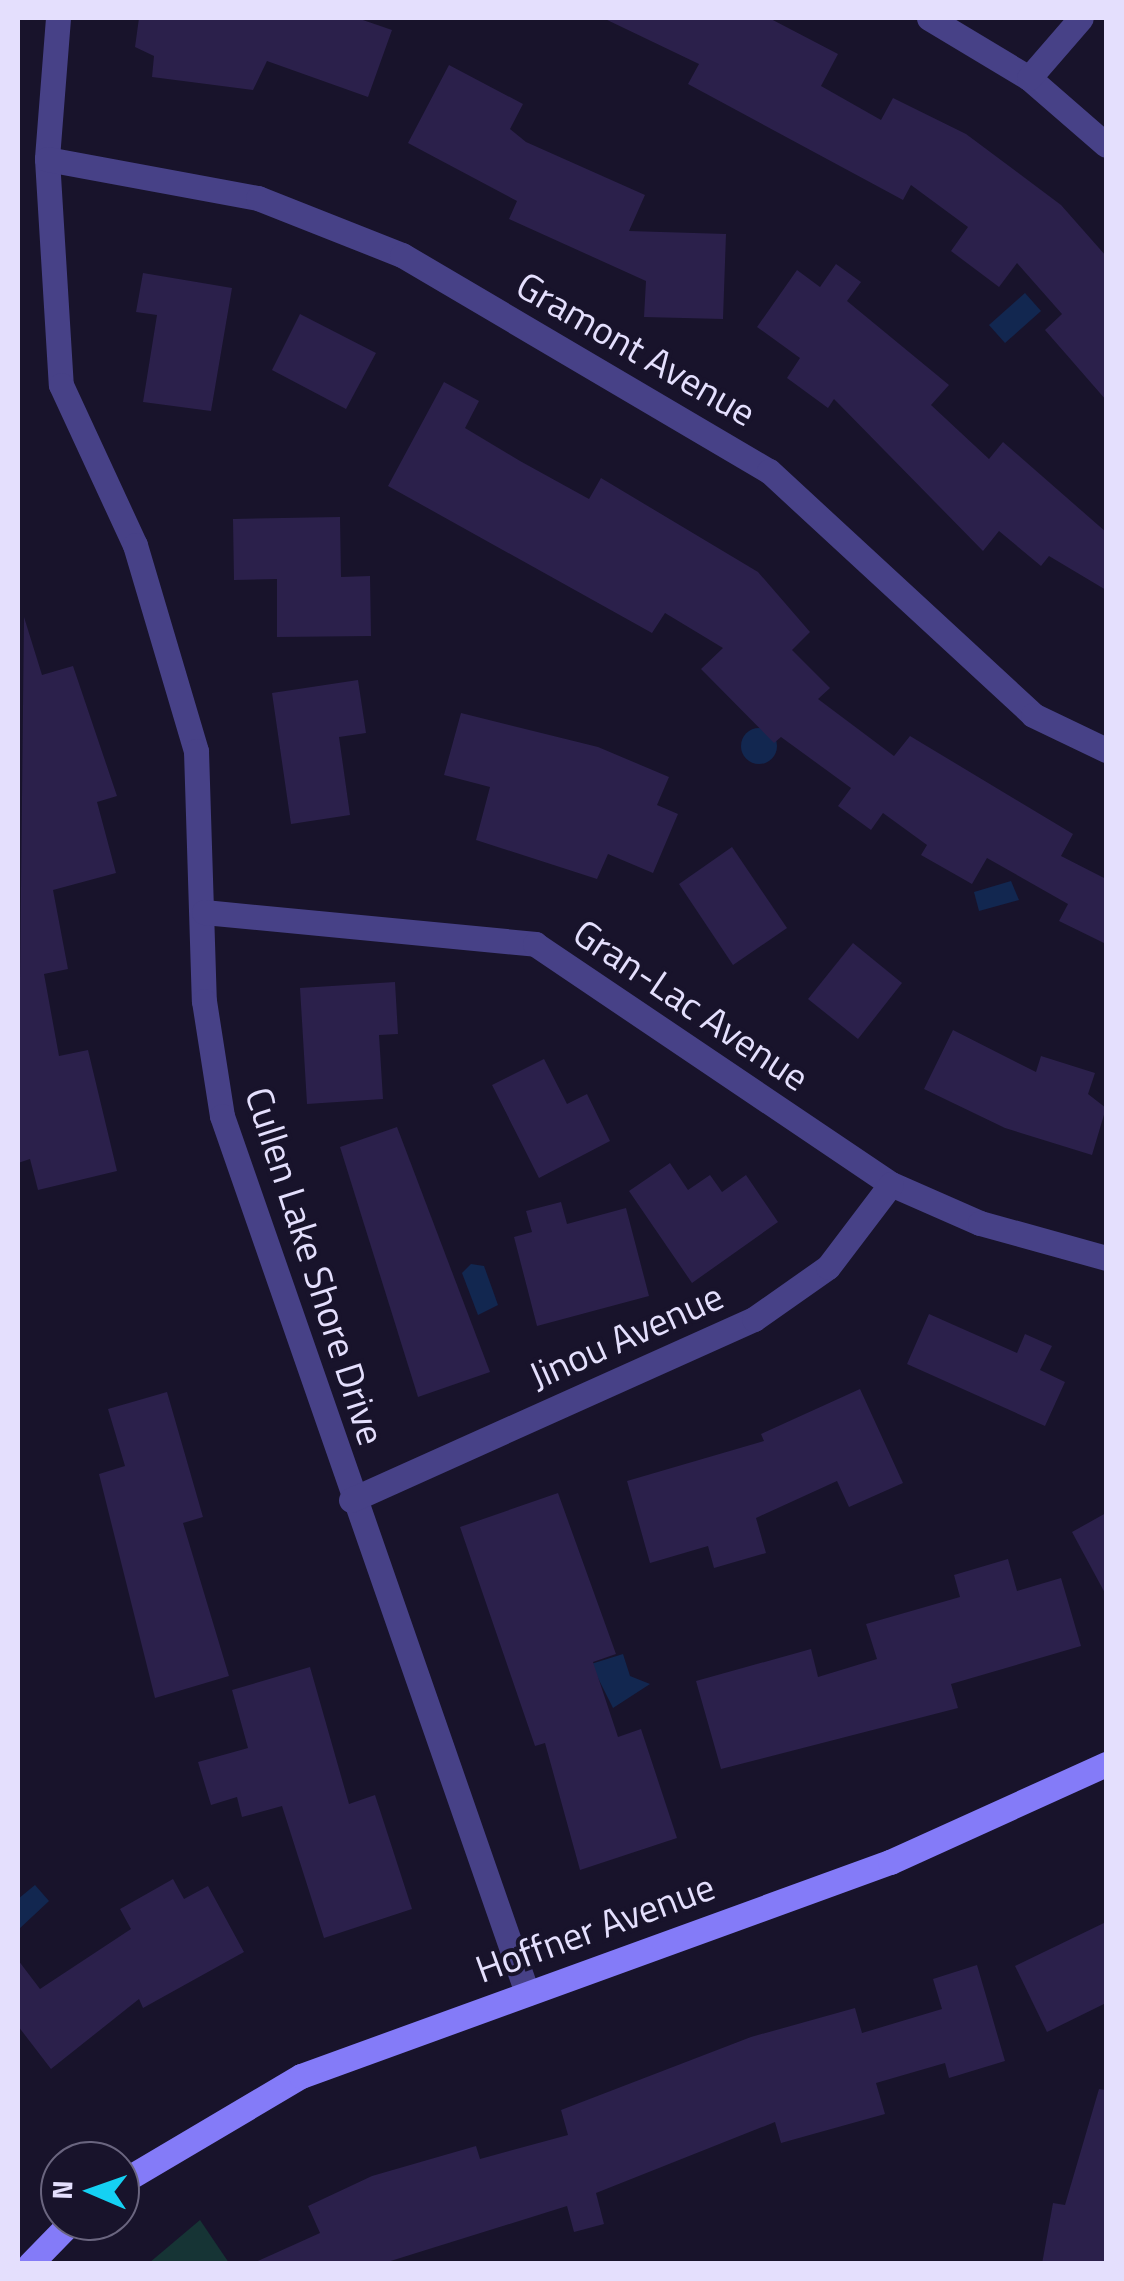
<!DOCTYPE html>
<style>
body{margin:0}
#map{position:relative;width:1124px;height:2281px;overflow:hidden;background:#18132b;font-family:"Titillium Web",sans-serif}
div>[style]{position:absolute}
[style*='--x']{left:calc(var(--x)*1px);top:calc(var(--y)*1px);width:calc(var(--w)*1px);rotate:calc(var(--a)*1deg)}
.green>*{inset:0;background:#163435}
.water>*{inset:0;background:#122750}
.round{border-radius:50%}
.building>*{inset:0;background:#2b204b}
.minor>*{height:25px;margin:-12.5px;padding:0 12.5px;transform-origin:12.5px;border-radius:12.5px;background:#474187}
.secondary>*{height:25px;margin:-12.5px;padding:0 12.5px;transform-origin:12.5px;border-radius:12.5px;background:#847bf8}
span{translate:-50% -50%;white-space:nowrap;text-align:center;line-height:1.15;-webkit-text-stroke:8px #18132b;paint-order:stroke}
.street-label{font-size:38px;color:#e4dffd}
.frame{position:absolute;inset:0;border:20px solid #e4dffd;pointer-events:none}
.north{position:absolute;left:40px;top:2141px;width:100px;height:100px;box-sizing:border-box;background:#18132b;border:2px solid #6a657f;border-radius:50%;rotate:272deg;font-size:28px;font-weight:700;line-height:40px;text-align:center;color:#e4dffd}
.north::after{content:'';display:block;margin:auto;width:35px;height:45px;background:#15d1f3;clip-path:polygon(50% 0,100% 100%,50% 72%,0 100%)}
</style>
<div id="map">
<div class="green">
<div style="clip-path:polygon(200px 2220px,229px 2263px,149px 2263px)"></div>
</div>
<div class="water">
<div style="clip-path:polygon(1025px 293px,1041px 311px,1005px 343px,989px 325px)"></div>
<div class="round" style="left:741px;top:728px;width:36px;height:36px"></div>
<div style="clip-path:polygon(1011px 881px,1019px 900px,979px 911px,974px 892px)"></div>
<div style="clip-path:polygon(471px 1264px,484px 1266px,498px 1305px,478px 1315px,462px 1273px)"></div>
<div style="clip-path:polygon(623px 1654px,630px 1676px,650px 1684px,613px 1708px,591px 1664px)"></div>
<div style="clip-path:polygon(35px 1885px,49px 1901px,18px 1930px,18px 1899px)"></div>
</div>
<div class="building">
<div style="clip-path:polygon(139px 18px,357px 18px,392px 30px,368px 97px,267px 61px,253px 90px,152px 77px,154px 56px,135px 47px)"></div>
<div style="clip-path:polygon(603px 18px,769px 18px,838px 54px,821px 86px,881px 120px,893px 98px,966px 134px,1061px 205px,1106px 256px,1106px 400px,1045px 330px,1062px 314px,1017px 263px,999px 287px,951px 251px,968px 227px,911px 185px,903px 200px,688px 84px,699px 64px)"></div>
<div style="clip-path:polygon(449px 65px,523px 104px,510px 129px,526px 142px,645px 195px,629px 231px,726px 234px,723px 319px,644px 317px,646px 281px,509px 219px,517px 201px,408px 143px)"></div>
<div style="clip-path:polygon(836px 264px,861px 282px,847px 301px,949px 385px,931px 405px,989px 459px,1003px 442px,1106px 532px,1106px 590px,1049px 556px,1041px 566px,999px 531px,983px 551px,834px 399px,828px 408px,787px 378px,800px 358px,757px 327px,797px 270px,820px 287px)"></div>
<div style="clip-path:polygon(143px 273px,232px 288px,211px 411px,143px 402px,157px 315px,136px 312px)"></div>
<div style="clip-path:polygon(300px 314px,376px 353px,346px 409px,272px 370px)"></div>
<div style="clip-path:polygon(444px 382px,479px 401px,465px 428px,520px 461px,589px 499px,601px 478px,758px 572px,810px 632px,792px 650px,830px 688px,818px 699px,894px 756px,910px 736px,1073px 834px,1061px 856px,1106px 879px,1106px 944px,1059px 921px,1068px 904px,987px 858px,972px 884px,921px 855px,927px 845px,883px 813px,871px 830px,838px 806px,851px 788px,781px 737px,774px 743px,701px 669px,723px 648px,665px 613px,652px 633px,388px 486px)"></div>
<div style="clip-path:polygon(340px 517px,341px 577px,370px 576px,371px 636px,277px 637px,277px 579px,234px 580px,233px 519px)"></div>
<div style="clip-path:polygon(24px 617px,42px 675px,73px 666px,117px 796px,97px 802px,116px 873px,53px 890px,68px 969px,44px 974px,59px 1056px,88px 1050px,117px 1171px,38px 1190px,30px 1159px,18px 1163px)"></div>
<div style="clip-path:polygon(358px 680px,366px 733px,339px 737px,350px 815px,291px 824px,272px 693px)"></div>
<div style="clip-path:polygon(461px 713px,598px 747px,669px 777px,657px 805px,678px 814px,653px 873px,608px 854px,597px 879px,476px 840px,490px 787px,444px 775px)"></div>
<div style="clip-path:polygon(732px 847px,787px 928px,733px 965px,679px 884px)"></div>
<div style="clip-path:polygon(853px 943px,902px 983px,858px 1039px,808px 999px)"></div>
<div style="clip-path:polygon(395px 982px,398px 1034px,379px 1035px,383px 1099px,307px 1104px,300px 988px)"></div>
<div style="clip-path:polygon(953px 1030px,1036px 1072px,1041px 1056px,1095px 1073px,1088px 1094px,1106px 1108px,1092px 1155px,1005px 1128px,924px 1089px)"></div>
<div style="clip-path:polygon(544px 1059px,567px 1104px,587px 1094px,610px 1141px,539px 1178px,492px 1085px)"></div>
<div style="clip-path:polygon(397px 1127px,490px 1372px,418px 1397px,340px 1147px)"></div>
<div style="clip-path:polygon(670px 1163px,688px 1190px,710px 1175px,722px 1192px,746px 1175px,778px 1222px,692px 1283px,629px 1191px)"></div>
<div style="clip-path:polygon(561px 1202px,567px 1224px,626px 1208px,649px 1296px,537px 1326px,514px 1237px,532px 1232px,526px 1211px)"></div>
<div style="clip-path:polygon(929px 1314px,1017px 1353px,1025px 1334px,1052px 1346px,1040px 1370px,1065px 1382px,1045px 1426px,907px 1364px)"></div>
<div style="clip-path:polygon(860px 1389px,903px 1483px,849px 1507px,837px 1481px,756px 1518px,766px 1553px,714px 1568px,708px 1546px,650px 1563px,627px 1481px,764px 1441px,761px 1434px)"></div>
<div style="clip-path:polygon(167px 1392px,203px 1517px,183px 1523px,229px 1676px,155px 1698px,99px 1474px,125px 1466px,108px 1409px)"></div>
<div style="clip-path:polygon(558px 1493px,616px 1654px,593px 1662px,618px 1737px,641px 1729px,677px 1838px,580px 1870px,545px 1743px,535px 1746px,460px 1527px)"></div>
<div style="clip-path:polygon(1106px 1513px,1106px 1595px,1072px 1532px)"></div>
<div style="clip-path:polygon(1008px 1559px,1017px 1591px,1061px 1578px,1081px 1646px,951px 1684px,958px 1708px,721px 1769px,696px 1681px,811px 1649px,818px 1677px,877px 1659px,866px 1624px,960px 1597px,954px 1575px)"></div>
<div style="clip-path:polygon(310px 1667px,349px 1804px,375px 1795px,412px 1909px,324px 1938px,282px 1806px,242px 1817px,237px 1797px,211px 1805px,198px 1762px,248px 1748px,232px 1690px)"></div>
<div style="clip-path:polygon(173px 1879px,184px 1899px,208px 1886px,244px 1952px,143px 2008px,139px 1999px,51px 2069px,18px 2026px,18px 1960px,40px 1989px,131px 1929px,120px 1909px)"></div>
<div style="clip-path:polygon(1106px 1922px,1106px 2003px,1047px 2032px,1015px 1966px)"></div>
<div style="clip-path:polygon(977px 1965px,1005px 2061px,949px 2078px,945px 2063px,876px 2083px,885px 2114px,781px 2143px,775px 2122px,596px 2193px,604px 2224px,574px 2232px,567px 2206px,381px 2264px,251px 2264px,320px 2233px,308px 2206px,372px 2176px,476px 2146px,480px 2159px,568px 2135px,561px 2110px,751px 2037px,855px 2008px,862px 2033px,942px 2009px,933px 1979px)"></div>
<div style="clip-path:polygon(1099px 2089px,1106px 2090px,1106px 2264px,1042px 2264px,1053px 2203px,1065px 2205px)"></div>
</div>
<div class="minor">
<div style="--x:58;--y:18;--w:141;--a:94.5"></div>
<div style="--x:47;--y:159;--w:226;--a:86.5"></div>
<div style="--x:61;--y:385;--w:176;--a:65.2"></div>
<div style="--x:135;--y:545;--w:215;--a:73.5"></div>
<div style="--x:196;--y:751;--w:250;--a:88.2"></div>
<div style="--x:204;--y:1001;--w:116;--a:81.1"></div>
<div style="--x:222;--y:1116;--w:929;--a:70.82"></div>
<div style="--x:929;--y:18;--w:117;--a:31"></div>
<div style="--x:1029;--y:78;--w:102;--a:41"></div>
<div style="--x:1029;--y:78;--w:79;--a:-49.1"></div>
<div style="--x:47;--y:159;--w:215;--a:10.5"></div>
<div style="--x:258;--y:198;--w:155;--a:21.6"></div>
<div style="--x:402;--y:255;--w:426;--a:30.5"></div>
<div style="--x:769;--y:471;--w:359;--a:42.7"></div>
<div style="--x:1033;--y:715;--w:81;--a:25.6"></div>
<div style="--x:204;--y:912;--w:333;--a:5.5"></div>
<div style="--x:535;--y:944;--w:429;--a:34"></div>
<div style="--x:891;--y:1184;--w:97;--a:23.7"></div>
<div style="--x:980;--y:1223;--w:131;--a:15.5"></div>
<div style="--x:351;--y:1500;--w:442;--a:-24.2"></div>
<div style="--x:754;--y:1319;--w:90;--a:-35.1"></div>
<div style="--x:828;--y:1267;--w:104;--a:-52.8"></div>
</div>
<div class="secondary">
<div style="--x:120;--y:2183;--w:210;--a:-30.6"></div>
<div style="--x:301;--y:2076;--w:627;--a:-19.97"></div>
<div style="--x:890;--y:1862;--w:237;--a:-24.4"></div>
<div style="--x:30;--y:2264;--w:60;--a:-45.7"></div>
</div>
<div class="street-label">
<span style="left:636px;top:349px;rotate:30deg">Gramont Avenue</span>
<span style="left:691px;top:1005px;rotate:34deg">Gran-Lac Avenue</span>
<span style="left:315px;top:1266px;rotate:72deg">Cullen Lake Shore Drive</span>
<span style="left:626px;top:1336px;rotate:-24deg">Jinou Avenue</span>
<span style="left:595px;top:1928px;rotate:-20deg">Hoffner Avenue</span>
</div>
<div class="frame"></div>
<div class="north">N</div>
</div>
